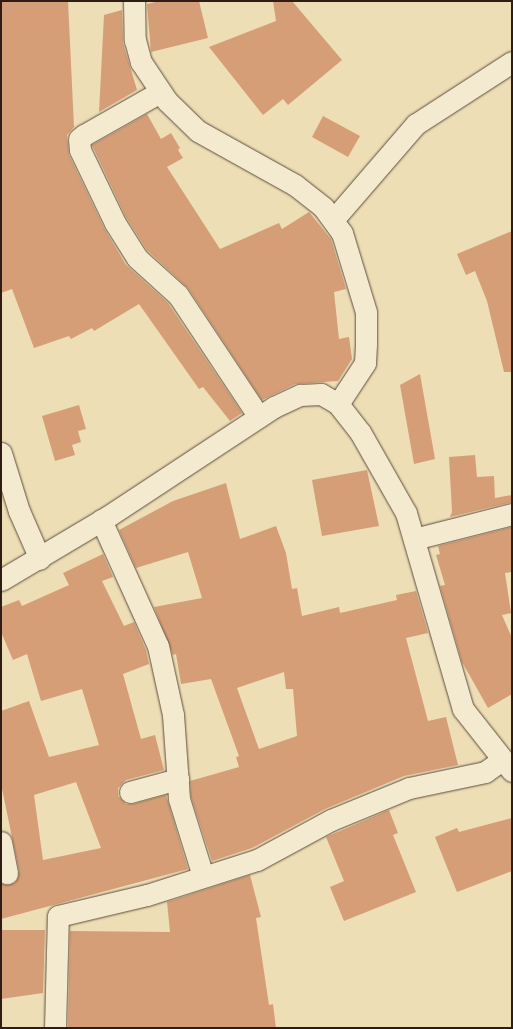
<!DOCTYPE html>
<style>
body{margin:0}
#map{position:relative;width:513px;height:1029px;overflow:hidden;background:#eddeb6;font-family:Alegreya,serif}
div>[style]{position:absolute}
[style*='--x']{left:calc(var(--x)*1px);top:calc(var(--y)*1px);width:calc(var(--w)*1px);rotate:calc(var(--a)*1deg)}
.building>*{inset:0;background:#d59e77}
.roads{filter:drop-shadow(0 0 1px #5e4c3c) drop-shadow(0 0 1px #5e4c3c)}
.minor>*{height:21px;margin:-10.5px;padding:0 10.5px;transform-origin:10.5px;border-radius:10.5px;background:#f3ead0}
span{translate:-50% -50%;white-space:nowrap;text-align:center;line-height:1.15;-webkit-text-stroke:5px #f3ead0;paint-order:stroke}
.frame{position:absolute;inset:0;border:2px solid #2f1c14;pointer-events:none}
</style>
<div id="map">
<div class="building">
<div style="clip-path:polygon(1px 1px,68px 1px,74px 127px,67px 135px,69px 155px,104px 228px,126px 265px,168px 303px,242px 413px,230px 421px,203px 387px,199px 389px,139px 304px,94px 331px,92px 328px,71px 339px,69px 336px,34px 348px,12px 289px,1px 293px)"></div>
<div style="clip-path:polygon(160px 1px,199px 1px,208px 38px,151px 52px,147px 4px)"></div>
<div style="clip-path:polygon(273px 1px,292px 1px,342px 60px,288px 105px,283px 99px,263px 115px,209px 47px,276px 21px)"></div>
<div style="clip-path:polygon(122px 10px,123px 43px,137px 90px,99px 112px,104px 15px)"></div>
<div style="clip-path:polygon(147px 114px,161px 139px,171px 133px,180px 148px,178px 150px,183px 158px,167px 167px,220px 249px,279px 223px,282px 229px,309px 212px,331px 239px,346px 289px,334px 292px,339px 339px,349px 337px,352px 359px,338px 381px,295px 384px,262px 400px,188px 288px,147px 250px,126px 217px,92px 145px)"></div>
<div style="clip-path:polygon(323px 116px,360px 136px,348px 157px,312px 137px)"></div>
<div style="clip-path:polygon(512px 231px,512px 372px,504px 372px,487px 301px,475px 271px,466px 275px,457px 254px)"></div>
<div style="clip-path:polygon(420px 374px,435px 459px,414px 464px,400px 385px)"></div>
<div style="clip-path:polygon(79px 405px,86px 429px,78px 431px,81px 442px,72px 445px,75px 455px,55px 461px,42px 416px)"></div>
<div style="clip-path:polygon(475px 455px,477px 477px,494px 476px,495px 498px,512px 495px,512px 502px,450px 517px,452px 512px,449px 457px)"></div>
<div style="clip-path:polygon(367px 470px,379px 526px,322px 536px,312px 480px)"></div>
<div style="clip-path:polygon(evenodd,226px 483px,240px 539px,276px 526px,286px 553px,292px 589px,297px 588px,302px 616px,339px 607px,340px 613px,397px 600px,396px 595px,416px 591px,428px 633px,406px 638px,428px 721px,446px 717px,458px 765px,404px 776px,325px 809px,252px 848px,212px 861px,191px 797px,190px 781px,239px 767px,236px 757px,239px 756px,211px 679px,181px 684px,176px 654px,173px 655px,154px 607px,202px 598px,188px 552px,136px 568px,119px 530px,173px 501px,226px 483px,284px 672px,286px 689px,293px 689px,297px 736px,259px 749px,237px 688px,284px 672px)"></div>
<div style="clip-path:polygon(512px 527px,512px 572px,505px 573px,511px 613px,502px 615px,512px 638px,512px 694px,488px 708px,462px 662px,440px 586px,445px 585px,436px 555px,440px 554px,438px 546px)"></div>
<div style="clip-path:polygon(evenodd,103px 554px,113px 577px,102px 581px,124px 626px,134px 622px,146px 650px,149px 664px,123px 674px,141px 739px,155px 735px,164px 770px,126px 780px,118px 788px,118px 796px,126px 804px,133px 804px,166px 795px,188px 869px,1px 919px,1px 884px,15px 883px,19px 871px,1px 784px,1px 711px,29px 701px,49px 757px,99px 745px,82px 689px,41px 701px,27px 654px,13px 660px,1px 632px,1px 607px,19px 600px,22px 606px,69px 585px,63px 573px,103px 554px,76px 782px,101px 848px,43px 860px,34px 795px,76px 782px)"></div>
<div style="clip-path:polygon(389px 810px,398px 833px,393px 835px,416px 892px,344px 921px,330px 887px,344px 881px,326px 837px)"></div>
<div style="clip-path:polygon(512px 818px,512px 871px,457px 892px,435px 837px,457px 828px,459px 832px)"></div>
<div style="clip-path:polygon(250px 875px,261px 917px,256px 918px,269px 1005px,273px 1004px,276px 1028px,68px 1028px,70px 931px,170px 932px,167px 902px)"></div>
<div style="clip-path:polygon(1px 930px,45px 930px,43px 993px,1px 999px)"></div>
</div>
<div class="roads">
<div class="minor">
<div style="--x:134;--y:1;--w:39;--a:89"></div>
<div style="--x:135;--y:40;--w:23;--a:75"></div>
<div style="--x:141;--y:62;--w:47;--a:56.3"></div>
<div style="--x:167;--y:101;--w:43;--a:44.1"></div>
<div style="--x:198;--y:131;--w:111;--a:29.1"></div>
<div style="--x:295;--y:185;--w:36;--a:38"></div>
<div style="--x:323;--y:207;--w:32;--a:54"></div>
<div style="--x:342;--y:233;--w:83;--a:73.1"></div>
<div style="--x:366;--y:312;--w:32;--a:90"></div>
<div style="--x:366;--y:344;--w:19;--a:93"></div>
<div style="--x:365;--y:363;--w:49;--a:123.4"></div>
<div style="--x:160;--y:92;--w:87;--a:150.5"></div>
<div style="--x:84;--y:135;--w:6;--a:141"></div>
<div style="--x:79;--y:139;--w:11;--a:85"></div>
<div style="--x:80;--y:150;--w:81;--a:64.4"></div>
<div style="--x:115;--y:223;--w:41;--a:57.8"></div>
<div style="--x:137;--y:258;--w:55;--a:42.1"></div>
<div style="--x:178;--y:295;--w:146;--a:56.4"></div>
<div style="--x:333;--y:220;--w:127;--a:-49.2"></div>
<div style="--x:416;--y:124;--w:114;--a:-32.9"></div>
<div style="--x:1;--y:453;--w:61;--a:72.8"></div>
<div style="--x:19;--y:511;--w:52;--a:66.4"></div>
<div style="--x:101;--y:520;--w:138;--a:65.7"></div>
<div style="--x:158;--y:646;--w:71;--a:77.7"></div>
<div style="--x:173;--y:715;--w:84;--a:85.9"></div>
<div style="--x:179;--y:799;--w:81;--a:72.7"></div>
<div style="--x:414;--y:539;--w:101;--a:-14.3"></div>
<div style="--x:1;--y:580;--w:123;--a:-30.7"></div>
<div style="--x:107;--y:517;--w:200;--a:-33.4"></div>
<div style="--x:274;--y:407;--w:29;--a:-25"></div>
<div style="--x:300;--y:395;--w:21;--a:-3"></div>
<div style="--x:321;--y:394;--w:20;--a:30"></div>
<div style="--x:338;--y:404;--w:36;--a:52"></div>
<div style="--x:360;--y:432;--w:93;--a:60.4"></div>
<div style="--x:406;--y:513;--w:204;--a:73.8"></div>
<div style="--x:463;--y:709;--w:79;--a:51.7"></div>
<div style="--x:130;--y:792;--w:50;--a:-15.2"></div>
<div style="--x:1;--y:842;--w:32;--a:79"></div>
<div style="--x:55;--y:1028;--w:112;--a:-88.5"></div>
<div style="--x:58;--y:916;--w:91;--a:-13.3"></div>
<div style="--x:147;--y:895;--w:115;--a:-17.7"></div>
<div style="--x:257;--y:860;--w:84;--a:-28.4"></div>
<div style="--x:331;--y:820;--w:84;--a:-22.3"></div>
<div style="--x:409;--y:788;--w:78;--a:-11.9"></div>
<div style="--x:485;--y:772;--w:21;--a:-35"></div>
</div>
</div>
<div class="frame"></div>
</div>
